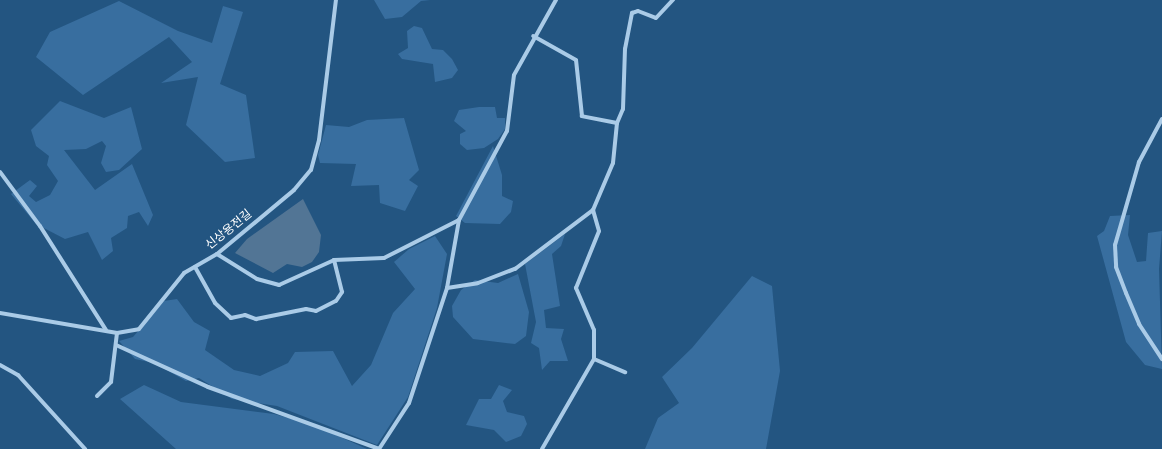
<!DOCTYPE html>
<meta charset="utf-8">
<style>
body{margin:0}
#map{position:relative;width:1162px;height:449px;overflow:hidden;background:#235581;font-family:Karla,"Noto Sans KR",sans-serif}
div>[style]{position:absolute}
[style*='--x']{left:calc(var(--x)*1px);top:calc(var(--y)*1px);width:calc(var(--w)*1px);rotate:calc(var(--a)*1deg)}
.green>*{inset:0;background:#386e9f}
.water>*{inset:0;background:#527595}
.minor>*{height:4px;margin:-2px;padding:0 2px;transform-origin:2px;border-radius:2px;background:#aacbe7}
span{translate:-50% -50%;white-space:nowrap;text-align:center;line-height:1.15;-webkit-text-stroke:3.5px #235581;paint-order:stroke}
.street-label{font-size:12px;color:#fff}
</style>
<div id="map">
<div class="green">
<div style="clip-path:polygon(374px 0,430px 0,421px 1px,402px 17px,385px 19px)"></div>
<div style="clip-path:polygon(119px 1px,178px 31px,212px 43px,223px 6px,243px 12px,220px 84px,246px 95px,255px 158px,225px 162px,186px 125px,198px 77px,161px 83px,192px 62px,169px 37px,83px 95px,36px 57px,50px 32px)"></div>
<div style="clip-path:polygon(414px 26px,422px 28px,432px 49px,443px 50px,452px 59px,458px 70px,452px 78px,435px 82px,433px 64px,402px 59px,398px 54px,408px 48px,407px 31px)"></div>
<div style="clip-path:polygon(60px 101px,104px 118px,131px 107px,142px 149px,119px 170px,106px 172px,101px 163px,106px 146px,102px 141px,86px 149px,64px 150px,95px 190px,132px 164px,153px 215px,148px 226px,139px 212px,128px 216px,127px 228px,111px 238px,113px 251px,102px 260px,88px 232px,65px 239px,36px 224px,11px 194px,30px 180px,37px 186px,29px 196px,36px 202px,50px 195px,58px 181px,47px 165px,49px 156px,36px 146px,31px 130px)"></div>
<div style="clip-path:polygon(479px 107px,495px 107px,497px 118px,505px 118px,505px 129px,498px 139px,484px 148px,467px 150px,460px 144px,460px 134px,466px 131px,454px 121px,459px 110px)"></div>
<div style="clip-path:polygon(404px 118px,419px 170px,409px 180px,418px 186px,405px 211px,380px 203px,379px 185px,351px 186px,356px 164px,320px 163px,318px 155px,326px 125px,349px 127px,367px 120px)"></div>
<div style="clip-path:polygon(493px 146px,502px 175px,502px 196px,513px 201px,511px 212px,500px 224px,465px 223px,456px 216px)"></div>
<div style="clip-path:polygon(1130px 215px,1128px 235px,1137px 262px,1146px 261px,1148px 233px,1162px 231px,1159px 269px,1162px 369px,1145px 365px,1126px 342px,1097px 236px,1104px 231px,1110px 216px)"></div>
<div style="clip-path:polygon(565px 234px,561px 246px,552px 254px,560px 306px,544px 310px,546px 328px,564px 329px,561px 339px,568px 361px,550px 361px,542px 370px,539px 348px,531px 343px,536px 322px,525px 264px)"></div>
<div style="clip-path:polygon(435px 236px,447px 254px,437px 308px,408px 397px,377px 445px,277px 406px,232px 399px,199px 378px,186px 381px,154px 363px,135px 359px,119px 341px,133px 337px,164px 301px,177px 299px,194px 322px,210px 331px,205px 350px,234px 370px,260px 376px,288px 363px,295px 352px,333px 351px,352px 386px,371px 365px,393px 313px,415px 289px,394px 262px,409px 249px)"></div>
<div style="clip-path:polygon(518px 274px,529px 312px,526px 336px,515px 344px,473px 339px,453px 317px,452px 306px,461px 290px,475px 280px,498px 283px)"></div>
<div style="clip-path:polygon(752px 276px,772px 286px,780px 371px,766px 449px,645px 449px,658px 418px,679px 403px,662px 377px,692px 348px)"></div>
<div style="clip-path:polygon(144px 385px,181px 402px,274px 414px,314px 425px,367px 449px,176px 449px,120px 399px)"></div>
<div style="clip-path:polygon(499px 385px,512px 390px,503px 401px,507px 412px,524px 416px,527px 424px,521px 436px,506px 442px,494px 430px,466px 425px,479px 399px,491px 399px)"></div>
</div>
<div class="water">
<div style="clip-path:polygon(303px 199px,321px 235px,319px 252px,312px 262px,302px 267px,287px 264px,273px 273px,235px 253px,247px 239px)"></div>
</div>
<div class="minor">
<div style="--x:1162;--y:119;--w:49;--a:118.1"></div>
<div style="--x:1139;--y:162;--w:86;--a:106.1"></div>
<div style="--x:1115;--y:245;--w:22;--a:87"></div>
<div style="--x:1116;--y:267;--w:28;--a:69"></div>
<div style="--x:1126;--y:293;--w:34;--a:67"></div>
<div style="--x:1139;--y:324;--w:42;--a:56.7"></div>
<div style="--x:617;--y:123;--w:15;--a:-67"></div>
<div style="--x:623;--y:109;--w:60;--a:-88.1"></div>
<div style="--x:625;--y:49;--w:37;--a:-79"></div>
<div style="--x:632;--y:13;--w:6;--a:-18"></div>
<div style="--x:638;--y:11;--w:19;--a:21"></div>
<div style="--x:656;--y:18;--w:25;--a:-47"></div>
<div style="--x:0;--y:172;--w:67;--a:53.5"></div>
<div style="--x:40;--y:226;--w:123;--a:57.6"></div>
<div style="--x:217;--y:254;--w:47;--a:32"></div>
<div style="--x:257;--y:279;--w:23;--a:15"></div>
<div style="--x:279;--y:285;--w:60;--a:-24.4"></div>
<div style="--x:334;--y:260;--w:50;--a:-2.3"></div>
<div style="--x:384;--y:258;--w:84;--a:-26.9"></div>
<div style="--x:459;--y:220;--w:101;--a:-61.7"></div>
<div style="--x:507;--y:131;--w:56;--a:-82.9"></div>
<div style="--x:514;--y:75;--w:86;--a:-60.8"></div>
<div style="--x:195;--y:267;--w:41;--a:60.9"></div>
<div style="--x:215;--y:303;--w:22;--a:43"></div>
<div style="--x:231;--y:318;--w:14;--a:-12"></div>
<div style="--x:245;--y:315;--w:12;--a:20"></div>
<div style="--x:256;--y:319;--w:51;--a:-11.3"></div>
<div style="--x:306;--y:309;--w:10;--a:11"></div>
<div style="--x:316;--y:311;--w:22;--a:-27"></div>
<div style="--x:336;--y:301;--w:11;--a:-56"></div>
<div style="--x:342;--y:292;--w:33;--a:-104"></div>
<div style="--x:447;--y:288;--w:31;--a:-9"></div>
<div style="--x:478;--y:283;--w:40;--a:-21"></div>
<div style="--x:515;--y:269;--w:98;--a:-37.1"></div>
<div style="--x:593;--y:210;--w:51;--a:-66.9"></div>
<div style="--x:613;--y:163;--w:40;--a:-84.3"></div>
<div style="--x:617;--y:123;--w:36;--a:-169"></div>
<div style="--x:582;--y:116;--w:56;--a:-96.1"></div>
<div style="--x:576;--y:60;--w:49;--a:-150.8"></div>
<div style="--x:0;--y:313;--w:119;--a:9.7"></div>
<div style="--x:117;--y:333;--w:22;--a:-10"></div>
<div style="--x:139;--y:329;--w:72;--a:-51.2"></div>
<div style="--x:184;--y:273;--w:38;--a:-30"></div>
<div style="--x:217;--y:254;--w:100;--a:-39.7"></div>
<div style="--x:294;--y:190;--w:26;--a:-50"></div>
<div style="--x:311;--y:170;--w:31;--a:-75"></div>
<div style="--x:319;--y:140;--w:141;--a:-83.1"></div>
<div style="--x:116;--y:345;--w:101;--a:24.5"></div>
<div style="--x:208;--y:387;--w:182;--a:19.9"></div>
<div style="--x:594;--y:359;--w:34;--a:23"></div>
<div style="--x:0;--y:365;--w:21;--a:29"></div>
<div style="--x:18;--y:375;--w:100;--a:47.8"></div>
<div style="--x:97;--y:396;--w:20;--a:-45"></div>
<div style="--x:111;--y:382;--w:49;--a:-83"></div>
<div style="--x:379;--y:449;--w:55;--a:-56.9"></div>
<div style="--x:409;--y:403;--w:121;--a:-71.7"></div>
<div style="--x:447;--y:288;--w:69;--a:-80"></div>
<div style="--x:542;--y:449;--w:104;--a:-60"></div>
<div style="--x:594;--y:359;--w:29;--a:-90"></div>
<div style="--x:594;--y:330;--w:46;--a:-113.2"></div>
<div style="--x:576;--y:288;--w:61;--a:-68"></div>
<div style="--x:599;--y:231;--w:22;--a:-106"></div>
</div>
<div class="street-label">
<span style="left:229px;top:230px;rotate:-39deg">신상용전길</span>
</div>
</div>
